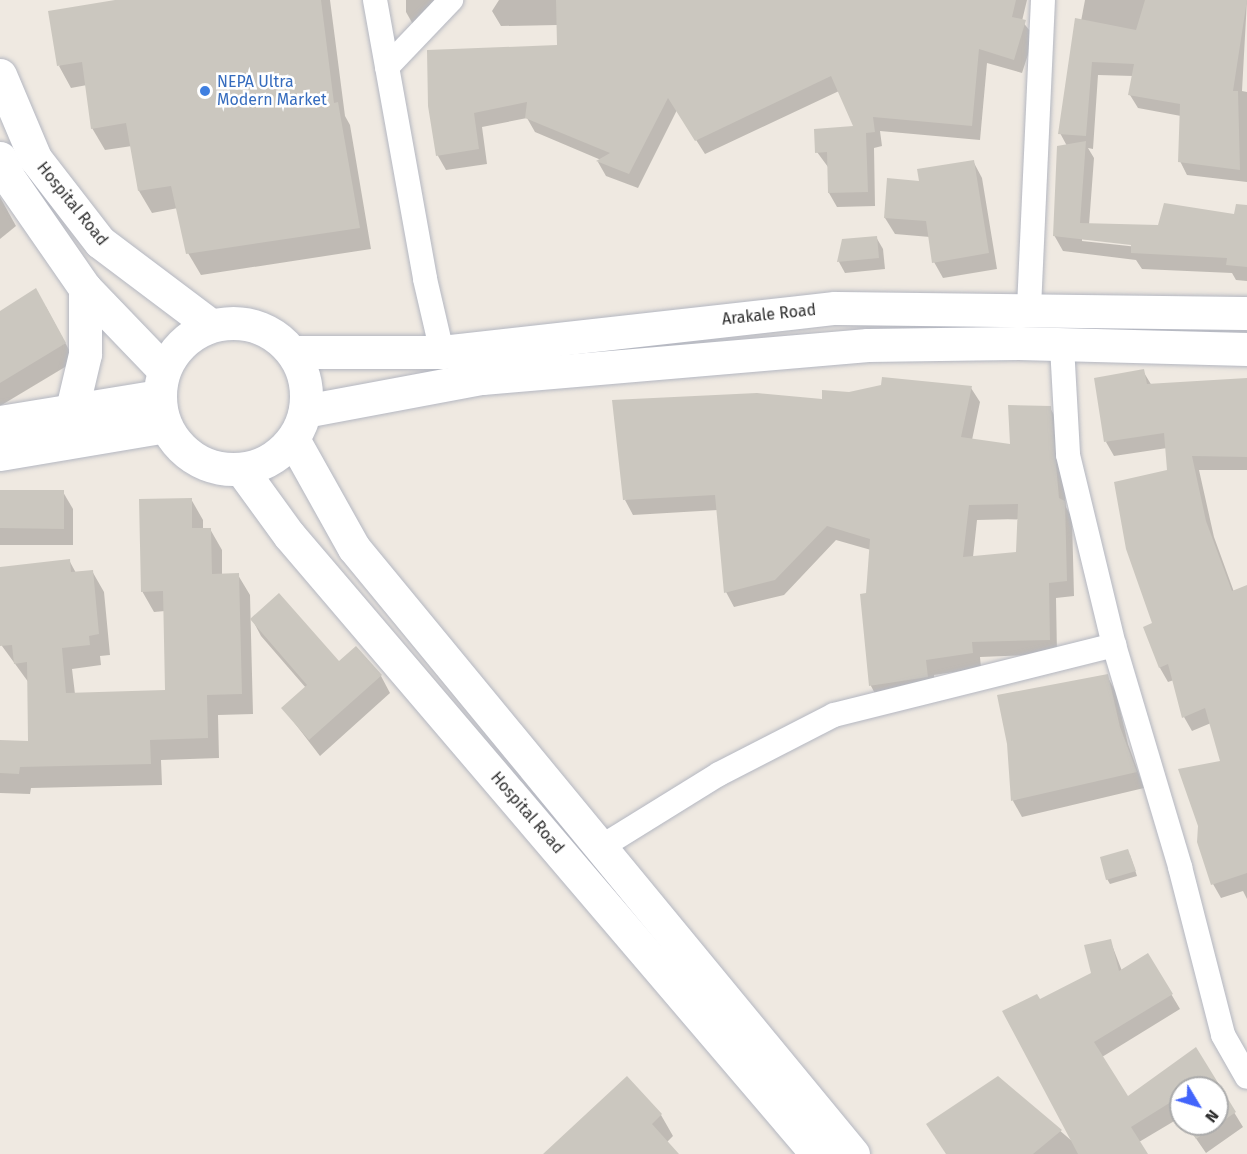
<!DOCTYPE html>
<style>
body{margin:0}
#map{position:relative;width:1247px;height:1154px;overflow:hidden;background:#efe9e1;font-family:"Fira Sans",sans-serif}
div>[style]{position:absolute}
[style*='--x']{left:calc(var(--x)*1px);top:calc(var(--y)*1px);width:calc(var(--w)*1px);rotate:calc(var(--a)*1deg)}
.shadow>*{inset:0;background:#0003}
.building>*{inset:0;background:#cbc7bf}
.roads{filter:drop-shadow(0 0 2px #b4b7c1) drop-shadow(0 0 2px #b4b7c1)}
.street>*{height:24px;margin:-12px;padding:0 12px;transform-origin:12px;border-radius:12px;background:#fff}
.secondary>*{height:33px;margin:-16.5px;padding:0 16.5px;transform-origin:16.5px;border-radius:16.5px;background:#fff}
.secondary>.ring{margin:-16.5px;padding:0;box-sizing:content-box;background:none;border:33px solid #fff;border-radius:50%}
.dots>*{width:16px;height:16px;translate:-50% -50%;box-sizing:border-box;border:3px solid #fff;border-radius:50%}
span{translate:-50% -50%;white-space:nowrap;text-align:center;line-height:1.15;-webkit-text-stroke:5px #fff;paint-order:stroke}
.shop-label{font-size:16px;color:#366cbe}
.left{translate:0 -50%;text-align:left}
.street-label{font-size:16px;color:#2e2e2e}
.north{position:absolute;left:1169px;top:1076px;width:60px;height:60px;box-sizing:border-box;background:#fff;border:2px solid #ababab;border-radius:50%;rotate:128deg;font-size:16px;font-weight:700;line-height:24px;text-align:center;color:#2e2e2e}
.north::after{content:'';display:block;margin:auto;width:21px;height:27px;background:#4264fb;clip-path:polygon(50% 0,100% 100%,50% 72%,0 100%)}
</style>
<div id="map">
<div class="shadow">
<div style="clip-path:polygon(125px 0,330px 0,345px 116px,350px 125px,371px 249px,201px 275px,188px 253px,178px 208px,152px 213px,139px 191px,132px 146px,105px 150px,92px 128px,87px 85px,71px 88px,59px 66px)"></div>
<div style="clip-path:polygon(406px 0,437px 0,415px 28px,406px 12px)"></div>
<div style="clip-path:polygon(499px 0,1027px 0,1022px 21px,1034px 36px,1022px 73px,987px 63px,980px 140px,880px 131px,882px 146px,874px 148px,875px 206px,837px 207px,829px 193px,828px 167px,817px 152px,855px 128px,839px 91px,705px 154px,677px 110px,638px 188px,606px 176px,598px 162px,601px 160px,535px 132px,527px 118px,482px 127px,487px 164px,446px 170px,438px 156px,430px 105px,558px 46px,558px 25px,501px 26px,492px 11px)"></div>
<div style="clip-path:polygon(evenodd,1085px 0,1247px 0,1242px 91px,1247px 92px,1247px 182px,1187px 175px,1180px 161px,1181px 116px,1138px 108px,1130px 95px,1133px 76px,1098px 75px,1093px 149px,1088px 148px,1094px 158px,1089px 225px,1159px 226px,1235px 215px,1247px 210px,1247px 281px,1236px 280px,1232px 273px,1142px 269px,1136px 260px,1063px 251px,1054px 235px,1067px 146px,1060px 133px,1085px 0,1082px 239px,1138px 244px,1138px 247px,1082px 241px,1082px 239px)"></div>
<div style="clip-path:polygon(973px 161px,982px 178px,997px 269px,943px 278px,934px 262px,930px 237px,895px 234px,885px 218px,921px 182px)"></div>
<div style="clip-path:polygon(0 197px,16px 226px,0 239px)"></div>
<div style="clip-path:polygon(876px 237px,883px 249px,885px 269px,845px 273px,839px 262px,843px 241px)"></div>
<div style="clip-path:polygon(46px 307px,75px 361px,0 406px,0 312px)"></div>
<div style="clip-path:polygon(1143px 371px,1152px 386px,1247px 380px,1247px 470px,1199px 470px,1214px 537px,1234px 592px,1247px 597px,1247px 899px,1243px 891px,1221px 898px,1213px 884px,1222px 762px,1211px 723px,1192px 731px,1184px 717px,1174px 680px,1168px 682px,1160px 668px,1145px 628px,1154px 624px,1168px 472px,1167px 448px,1114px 456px,1106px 442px)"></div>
<div style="clip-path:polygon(evenodd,971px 388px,980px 402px,972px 440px,1012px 445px,1050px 408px,1059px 423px,1066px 507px,1072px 518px,1074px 596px,1056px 598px,1057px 654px,980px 657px,981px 668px,934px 675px,935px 692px,879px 701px,871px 686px,862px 595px,868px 594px,871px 550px,836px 540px,784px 595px,734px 607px,726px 592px,718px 510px,633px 515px,625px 500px,823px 401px,849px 394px,971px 388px,1019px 519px,1017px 554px,973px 557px,977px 520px,1019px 519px)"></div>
<div style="clip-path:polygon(0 492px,63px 492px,73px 509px,73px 545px,0 545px)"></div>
<div style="clip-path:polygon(191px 499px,203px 520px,203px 529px,210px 529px,222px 550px,222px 575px,238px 575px,250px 595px,253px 714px,218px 715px,219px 758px,161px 760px,162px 785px,31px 788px,30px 794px,0 793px,0 742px,30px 742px,29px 683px,2px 646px,0 568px,69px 560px,76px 573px,92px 571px,104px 592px,110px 655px,100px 656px,101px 665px,72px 669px,75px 694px,167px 692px,165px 611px,154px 612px,142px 591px)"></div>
<div style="clip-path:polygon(252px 619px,338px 664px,381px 676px,390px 693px,320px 756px,283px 708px,306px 688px,261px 636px)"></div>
<div style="clip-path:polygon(1107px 676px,1116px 692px,1128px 744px,1144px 788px,1022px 817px,1013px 801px,1009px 744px)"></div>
<div style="clip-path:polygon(1130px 855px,1137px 876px,1110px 884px,1107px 879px)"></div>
<div style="clip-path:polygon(1110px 940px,1122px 971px,1148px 955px,1180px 1009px,1102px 1057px,1128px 1098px,1196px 1050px,1243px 1127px,1206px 1153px,1186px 1124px,1217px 1124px,1217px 1088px,1181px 1088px,1181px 1117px,1139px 1142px,1147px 1154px,947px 1154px,998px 1077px,1073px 1142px,1040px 1001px,1093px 973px)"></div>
<div style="clip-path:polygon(627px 1078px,661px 1115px,673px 1136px,666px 1143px,677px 1154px,547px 1154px)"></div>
</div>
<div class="building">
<div style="clip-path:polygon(115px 0,321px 0,334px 103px,338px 102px,360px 228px,186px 254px,171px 186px,138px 191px,126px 123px,91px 129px,82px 62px,57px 66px,48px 11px)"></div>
<div style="clip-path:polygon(556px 0,1016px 0,1012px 17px,1026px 20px,1014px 60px,979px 49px,972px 126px,873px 117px,875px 132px,866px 133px,868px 192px,828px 193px,827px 152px,815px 153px,814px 129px,853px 126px,831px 76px,695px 141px,668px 98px,629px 174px,596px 161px,610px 153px,525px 118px,527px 102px,474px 113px,479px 149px,436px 156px,428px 106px,427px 50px,557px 45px)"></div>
<div style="clip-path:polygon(1145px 0,1247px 0,1233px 91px,1238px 91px,1240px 170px,1178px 162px,1180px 104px,1128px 95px,1134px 64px,1092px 62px,1086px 136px,1058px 134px,1075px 18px,1136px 30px)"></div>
<div style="clip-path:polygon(1086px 141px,1080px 223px,1158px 225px,1164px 203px,1234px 214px,1236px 204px,1247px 205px,1247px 267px,1226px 265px,1227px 258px,1131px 253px,1131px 245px,1053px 236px,1057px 146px)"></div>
<div style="clip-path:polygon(974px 160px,989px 253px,932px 263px,926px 221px,884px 218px,887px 178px,919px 181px,917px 169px)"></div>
<div style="clip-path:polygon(877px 236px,879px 258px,837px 262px,842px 239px)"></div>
<div style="clip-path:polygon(36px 288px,66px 343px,0 383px,0 311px)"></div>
<div style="clip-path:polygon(1144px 369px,1147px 384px,1247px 378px,1247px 457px,1192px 456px,1206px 521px,1232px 591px,1247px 585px,1247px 873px,1211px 885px,1197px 842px,1198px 826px,1178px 769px,1220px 761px,1205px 708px,1182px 718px,1168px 664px,1159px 668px,1143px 627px,1152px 623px,1126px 549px,1114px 482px,1167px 470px,1164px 433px,1104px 442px,1094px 378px)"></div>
<div style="clip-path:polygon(evenodd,882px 377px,972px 386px,961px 437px,1010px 444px,1008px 405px,1051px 406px,1059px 498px,1065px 501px,1067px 581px,1049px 583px,1050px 640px,972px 642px,973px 653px,926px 660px,928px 677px,869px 686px,860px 594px,866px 593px,870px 539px,827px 526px,775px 580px,724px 593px,715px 495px,623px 500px,612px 400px,757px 393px,822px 399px,822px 390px,849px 392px,881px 385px,882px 377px,1018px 504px,1016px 552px,963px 557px,969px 505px,1018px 504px)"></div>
<div style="clip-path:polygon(0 490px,64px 490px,64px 529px,0 528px)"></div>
<div style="clip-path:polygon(192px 498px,192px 528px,211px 528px,212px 574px,239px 573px,242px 694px,207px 695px,208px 738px,150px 740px,151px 764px,20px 767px,19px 774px,0 773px,0 740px,28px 741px,27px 662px,14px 664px,12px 645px,0 646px,0 567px,70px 559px,71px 572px,93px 570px,99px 634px,89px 636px,90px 645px,62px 648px,66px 693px,165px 690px,163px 591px,141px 592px,139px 499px)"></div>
<div style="clip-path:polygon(279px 593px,339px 661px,356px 646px,382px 675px,309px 740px,281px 708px,307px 685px,250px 619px)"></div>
<div style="clip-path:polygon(1108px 674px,1120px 727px,1137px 772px,1011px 801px,1007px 744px,997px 695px)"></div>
<div style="clip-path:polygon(1128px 849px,1136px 871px,1106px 880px,1100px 857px)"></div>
<div style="clip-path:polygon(1111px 939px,1119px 971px,1148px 953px,1173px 994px,1094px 1042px,1128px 1096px,1196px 1047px,1236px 1112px,1196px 1139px,1186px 1124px,1217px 1124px,1217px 1088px,1181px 1088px,1181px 1117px,1171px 1102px,1131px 1127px,1148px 1154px,1078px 1154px,1002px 1011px,1037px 994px,1040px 999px,1091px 973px,1084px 945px)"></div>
<div style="clip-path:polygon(627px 1076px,662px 1114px,652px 1124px,679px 1154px,543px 1154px)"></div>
<div style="clip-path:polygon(998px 1076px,1062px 1130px,1033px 1154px,946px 1154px,926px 1124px)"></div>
</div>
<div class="roads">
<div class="street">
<div style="--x:375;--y:0;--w:283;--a:79.8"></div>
<div style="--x:425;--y:279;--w:75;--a:76.9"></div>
<div style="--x:387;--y:67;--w:93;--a:-46.3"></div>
<div style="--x:1029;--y:308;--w:308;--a:-87.4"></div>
<div style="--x:1062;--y:346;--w:109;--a:86.8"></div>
<div style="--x:1068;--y:455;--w:195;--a:76.4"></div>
<div style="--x:1114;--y:645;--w:232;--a:73.4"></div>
<div style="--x:1180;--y:867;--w:173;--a:75.6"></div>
<div style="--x:1223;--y:1035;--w:48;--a:60.3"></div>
<div style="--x:598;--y:849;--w:142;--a:-31.8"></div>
<div style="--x:719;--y:774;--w:129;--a:-27.2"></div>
<div style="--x:834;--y:715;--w:289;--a:-14"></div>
</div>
<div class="secondary">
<div style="--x:0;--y:75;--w:90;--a:67.1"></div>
<div style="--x:35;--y:158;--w:106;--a:52.3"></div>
<div style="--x:100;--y:242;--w:138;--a:37"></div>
<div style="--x:0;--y:158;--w:21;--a:67"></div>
<div style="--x:8;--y:177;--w:135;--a:55.3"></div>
<div style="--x:85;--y:288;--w:112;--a:46.1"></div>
<div class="ring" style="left:160px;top:323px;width:113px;height:113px"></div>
<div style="--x:293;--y:352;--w:149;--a:0"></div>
<div style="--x:442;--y:352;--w:395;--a:-6.4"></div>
<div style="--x:835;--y:308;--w:412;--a:0.7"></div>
<div style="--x:72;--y:409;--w:57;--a:-76.7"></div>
<div style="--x:85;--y:354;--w:66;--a:-90"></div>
<div style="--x:305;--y:411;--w:180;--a:-10.6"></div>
<div style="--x:482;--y:378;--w:387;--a:-4.9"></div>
<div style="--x:868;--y:345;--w:151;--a:-0.8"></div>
<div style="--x:1019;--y:343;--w:228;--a:1.5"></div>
<div style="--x:0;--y:422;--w:161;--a:-9.3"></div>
<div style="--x:293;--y:439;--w:125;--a:60.8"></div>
<div style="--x:354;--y:548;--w:785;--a:50.53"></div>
<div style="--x:0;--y:454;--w:167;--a:-9.6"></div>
<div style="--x:241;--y:469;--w:82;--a:54"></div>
<div style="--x:289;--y:535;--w:814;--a:49.54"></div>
</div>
</div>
<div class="dots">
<div style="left:205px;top:91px;background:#3f7fe0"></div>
</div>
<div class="shop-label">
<span class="left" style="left:217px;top:91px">NEPA Ultra<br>Modern Market</span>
</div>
<div class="street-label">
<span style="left:72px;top:204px;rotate:51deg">Hospital Road</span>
<span style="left:769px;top:315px;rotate:-6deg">Arakale Road</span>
<span style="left:527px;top:813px;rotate:49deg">Hospital Road</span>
</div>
<div class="north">N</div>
</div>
